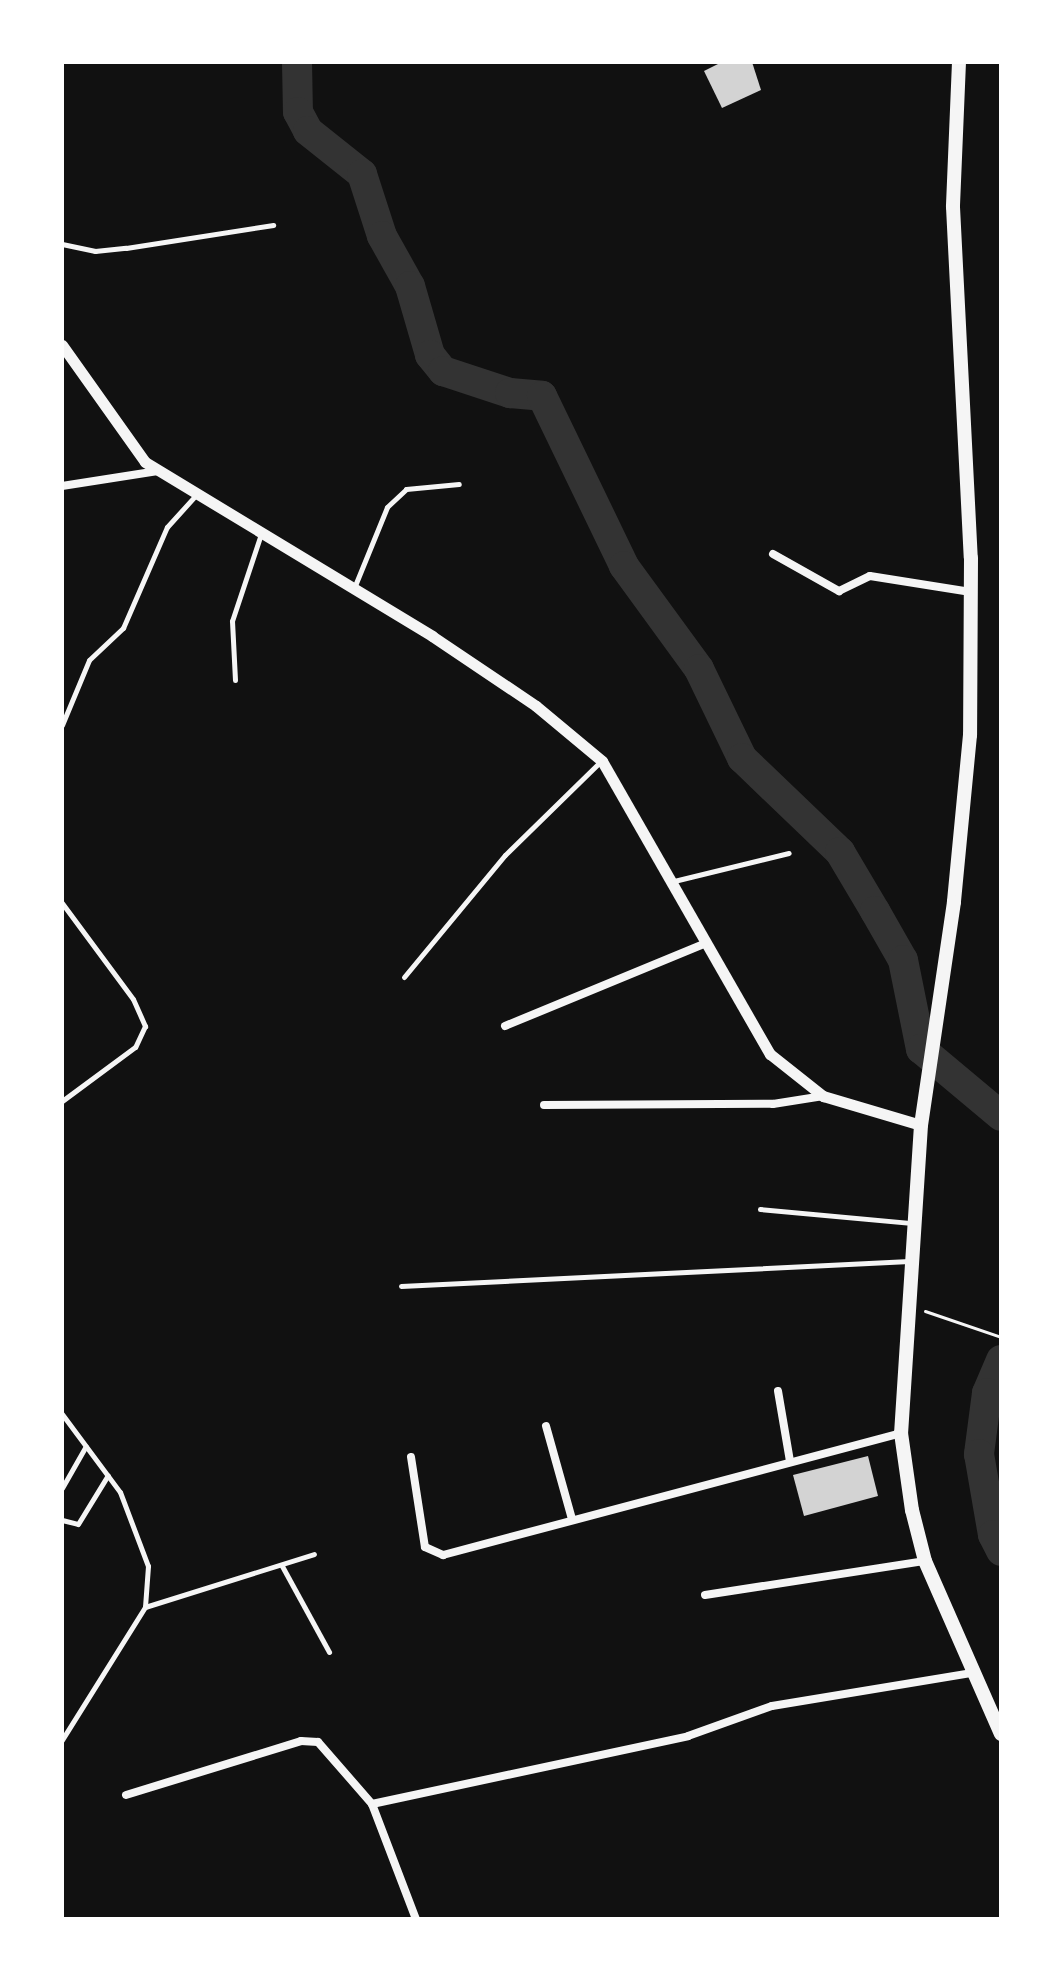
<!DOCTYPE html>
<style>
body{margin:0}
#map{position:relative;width:1063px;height:1981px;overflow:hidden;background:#111;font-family:Inter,sans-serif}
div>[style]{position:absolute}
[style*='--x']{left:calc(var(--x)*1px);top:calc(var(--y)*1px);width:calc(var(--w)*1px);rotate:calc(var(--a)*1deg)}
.river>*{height:30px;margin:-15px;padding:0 15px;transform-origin:15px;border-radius:15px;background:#333}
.building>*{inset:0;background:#d3d3d3}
.path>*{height:3px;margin:-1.5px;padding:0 1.5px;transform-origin:1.5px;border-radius:1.5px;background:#f5f5f5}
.service>*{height:5px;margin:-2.5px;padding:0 2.5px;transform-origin:2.5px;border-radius:2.5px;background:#f5f5f5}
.minor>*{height:8px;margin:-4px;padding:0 4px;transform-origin:4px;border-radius:4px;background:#f5f5f5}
.tertiary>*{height:11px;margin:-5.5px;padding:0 5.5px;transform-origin:5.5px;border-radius:5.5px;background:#f5f5f5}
.primary>*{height:14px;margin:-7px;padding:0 7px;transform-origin:7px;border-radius:7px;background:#f5f5f5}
span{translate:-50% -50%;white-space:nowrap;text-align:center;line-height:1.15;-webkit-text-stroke:7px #fff;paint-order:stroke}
.frame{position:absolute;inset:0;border:64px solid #fff;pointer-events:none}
</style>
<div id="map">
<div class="river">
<div style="--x:297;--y:62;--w:50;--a:88.9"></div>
<div style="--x:298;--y:112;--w:21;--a:62"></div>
<div style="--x:308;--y:131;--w:69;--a:38.5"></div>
<div style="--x:362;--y:174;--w:65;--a:72.1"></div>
<div style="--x:382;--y:236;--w:57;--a:60.8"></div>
<div style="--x:410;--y:286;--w:72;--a:73.8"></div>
<div style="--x:430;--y:355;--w:21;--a:51"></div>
<div style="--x:443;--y:371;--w:71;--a:18.2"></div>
<div style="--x:510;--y:393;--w:32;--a:5"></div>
<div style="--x:542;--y:396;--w:189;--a:64.2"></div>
<div style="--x:624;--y:566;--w:127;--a:53.9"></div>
<div style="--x:699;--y:669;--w:99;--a:64.2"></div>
<div style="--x:742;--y:758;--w:136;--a:43.8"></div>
<div style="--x:840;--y:852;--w:69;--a:59.3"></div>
<div style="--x:875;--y:911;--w:56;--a:60.3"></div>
<div style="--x:903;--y:960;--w:91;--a:78.6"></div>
<div style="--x:921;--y:1049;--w:104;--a:39.9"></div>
<div style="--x:1001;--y:1360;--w:36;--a:113"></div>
<div style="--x:987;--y:1393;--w:62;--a:97.5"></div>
<div style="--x:979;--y:1454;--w:82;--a:80.2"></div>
<div style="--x:993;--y:1535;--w:18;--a:63"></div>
</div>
<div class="building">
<div style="clip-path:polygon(722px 62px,752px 62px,761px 90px,722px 108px,704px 71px)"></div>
<div style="clip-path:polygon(868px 1456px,878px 1496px,804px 1516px,793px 1475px)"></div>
</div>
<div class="path">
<div style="--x:925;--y:1311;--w:80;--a:18.9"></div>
</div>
<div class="service">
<div style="--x:62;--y:244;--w:34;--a:12"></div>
<div style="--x:95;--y:251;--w:31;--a:-6"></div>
<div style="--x:126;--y:248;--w:149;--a:-8.9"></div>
<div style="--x:354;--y:588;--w:87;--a:-67.8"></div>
<div style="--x:387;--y:507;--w:26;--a:-43"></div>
<div style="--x:406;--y:489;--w:53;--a:-5.4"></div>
<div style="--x:235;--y:680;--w:59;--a:-92.9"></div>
<div style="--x:232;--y:621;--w:92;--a:-71.6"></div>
<div style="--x:62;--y:725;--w:70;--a:-67.4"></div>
<div style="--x:89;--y:660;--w:47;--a:-43.3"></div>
<div style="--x:123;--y:628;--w:110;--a:-66.5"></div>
<div style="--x:167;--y:527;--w:42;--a:-47.9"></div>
<div style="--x:674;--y:881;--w:118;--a:-13.7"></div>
<div style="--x:62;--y:903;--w:119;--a:53.5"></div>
<div style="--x:133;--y:999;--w:30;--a:66"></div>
<div style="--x:145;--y:1026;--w:23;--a:115"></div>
<div style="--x:135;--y:1047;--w:91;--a:143.5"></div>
<div style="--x:404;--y:977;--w:158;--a:-50.4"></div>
<div style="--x:505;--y:855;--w:134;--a:-44.4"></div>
<div style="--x:760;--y:1209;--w:153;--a:5.3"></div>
<div style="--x:401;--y:1286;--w:509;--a:-2.82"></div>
<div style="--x:62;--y:1414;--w:97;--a:53.4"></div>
<div style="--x:120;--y:1492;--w:79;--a:69.3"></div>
<div style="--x:148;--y:1566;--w:41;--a:94.2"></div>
<div style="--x:145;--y:1607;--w:157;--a:122"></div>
<div style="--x:62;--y:1488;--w:48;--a:-60.3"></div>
<div style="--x:62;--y:1520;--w:16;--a:14"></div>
<div style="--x:78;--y:1524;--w:57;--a:-58.5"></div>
<div style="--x:282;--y:1566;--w:98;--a:61.3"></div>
<div style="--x:145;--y:1607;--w:177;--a:-17.4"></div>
</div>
<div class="minor">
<div style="--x:62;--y:486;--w:97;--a:-8.9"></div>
<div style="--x:773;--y:554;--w:76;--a:29.3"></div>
<div style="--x:839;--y:591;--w:34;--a:-26"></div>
<div style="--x:870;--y:576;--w:102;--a:9"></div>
<div style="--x:505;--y:1026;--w:215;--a:-22.4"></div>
<div style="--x:544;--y:1105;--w:229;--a:-0.3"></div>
<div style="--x:773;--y:1104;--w:51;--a:-9.1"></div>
<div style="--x:778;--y:1391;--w:71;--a:80.3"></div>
<div style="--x:546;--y:1426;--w:97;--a:74.4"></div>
<div style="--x:411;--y:1457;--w:91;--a:81.2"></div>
<div style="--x:425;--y:1547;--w:20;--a:24"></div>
<div style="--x:443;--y:1555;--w:474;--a:-14.9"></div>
<div style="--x:705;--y:1595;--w:223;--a:-8.8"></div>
<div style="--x:126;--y:1795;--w:183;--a:-17.1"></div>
<div style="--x:301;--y:1741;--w:17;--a:3"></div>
<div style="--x:318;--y:1742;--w:82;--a:48.9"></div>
<div style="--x:372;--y:1804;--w:123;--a:69.1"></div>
<div style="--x:372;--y:1804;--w:323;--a:-12.1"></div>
<div style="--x:688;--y:1736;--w:89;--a:-19.7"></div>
<div style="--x:772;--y:1706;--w:203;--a:-9.4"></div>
</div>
<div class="tertiary">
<div style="--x:62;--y:345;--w:143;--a:54.6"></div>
<div style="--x:145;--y:462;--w:336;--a:31.2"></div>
<div style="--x:432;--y:636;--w:125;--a:33.9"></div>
<div style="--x:536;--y:706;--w:86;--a:39.8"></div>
<div style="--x:602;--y:761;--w:338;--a:60.2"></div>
<div style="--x:770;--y:1054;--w:68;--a:38.4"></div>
<div style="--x:823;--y:1096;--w:102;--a:16.5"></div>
</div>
<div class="primary">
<div style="--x:959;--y:62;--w:145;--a:92.4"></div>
<div style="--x:953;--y:207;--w:351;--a:87.1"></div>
<div style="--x:971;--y:558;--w:177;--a:90.3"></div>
<div style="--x:970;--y:735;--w:168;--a:95.5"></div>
<div style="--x:954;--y:902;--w:225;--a:98.4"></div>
<div style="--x:921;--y:1125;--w:309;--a:93.7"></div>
<div style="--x:901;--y:1433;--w:78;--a:81.9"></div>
<div style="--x:912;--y:1510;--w:53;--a:75.7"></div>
<div style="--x:925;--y:1561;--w:189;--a:66.3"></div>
</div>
<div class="frame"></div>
</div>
